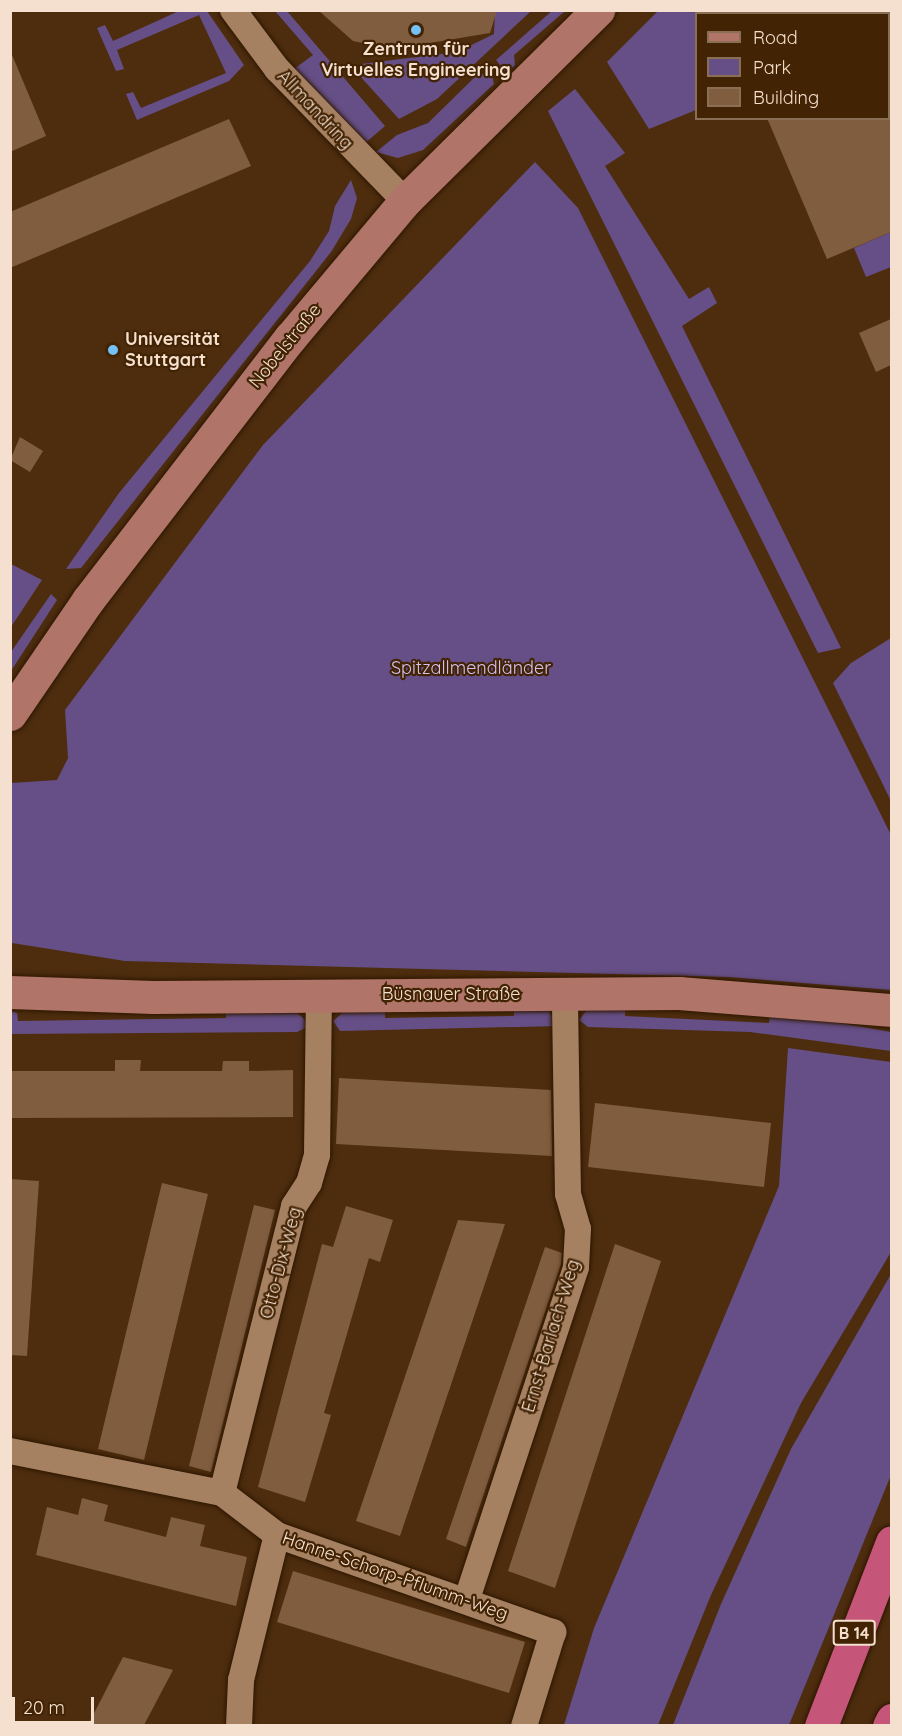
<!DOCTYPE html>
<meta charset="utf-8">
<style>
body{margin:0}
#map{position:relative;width:902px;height:1736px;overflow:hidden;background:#4d2d0e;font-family:Quicksand,sans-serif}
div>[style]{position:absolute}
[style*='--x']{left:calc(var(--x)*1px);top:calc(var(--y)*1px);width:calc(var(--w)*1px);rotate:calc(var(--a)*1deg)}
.green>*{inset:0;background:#654f86}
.building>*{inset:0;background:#805d3e}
.roads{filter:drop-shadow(0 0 2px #2e1701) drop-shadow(0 0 2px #2e1701)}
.street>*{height:26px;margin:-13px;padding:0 13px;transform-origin:13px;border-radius:13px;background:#a68161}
.secondary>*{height:33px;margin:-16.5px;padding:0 16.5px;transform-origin:16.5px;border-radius:16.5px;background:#b07468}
.highway>*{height:33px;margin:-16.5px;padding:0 16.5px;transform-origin:16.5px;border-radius:16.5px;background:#c6557a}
.dots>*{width:16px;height:16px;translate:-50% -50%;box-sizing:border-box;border:3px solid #422303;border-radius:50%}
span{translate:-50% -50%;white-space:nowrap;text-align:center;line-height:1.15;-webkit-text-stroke:4.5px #422303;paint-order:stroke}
.shield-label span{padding:2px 4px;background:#422303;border:2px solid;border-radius:4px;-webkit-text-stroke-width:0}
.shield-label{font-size:16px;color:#f5e0cf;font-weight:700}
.poi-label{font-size:18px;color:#f5e0cf;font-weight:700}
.left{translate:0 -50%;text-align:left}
.street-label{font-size:18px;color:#f5e0cf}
.park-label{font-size:18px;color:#d5c2f4}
.frame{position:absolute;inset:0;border:12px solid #f5e0cf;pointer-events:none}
.legend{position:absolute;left:695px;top:12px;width:195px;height:108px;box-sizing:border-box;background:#422303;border:2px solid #8a6f55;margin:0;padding:8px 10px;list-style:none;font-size:18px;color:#f5e0cf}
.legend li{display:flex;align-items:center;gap:12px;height:30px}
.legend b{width:30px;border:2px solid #8a6f55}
.scale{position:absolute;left:12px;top:1697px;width:82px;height:27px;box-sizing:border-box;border:3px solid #f5e0cf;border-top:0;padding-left:8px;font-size:18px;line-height:21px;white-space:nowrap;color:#f5e0cf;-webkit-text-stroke:4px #422303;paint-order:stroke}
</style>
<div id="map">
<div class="green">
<div style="clip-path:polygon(553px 10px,565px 11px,514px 55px,515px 65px,506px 73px,496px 60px)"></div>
<div style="clip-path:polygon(179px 11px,207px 11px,244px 65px,229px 81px,137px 120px,126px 94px,133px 92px,141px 108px,226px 73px,199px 15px,117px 50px,124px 69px,116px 71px,97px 28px,105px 25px,113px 41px)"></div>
<div style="clip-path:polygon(275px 11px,287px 11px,385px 126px,364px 144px,294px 69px,313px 55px)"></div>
<div style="clip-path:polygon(495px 11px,531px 11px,437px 99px,399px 119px,358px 74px,361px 64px,457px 52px,494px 34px)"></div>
<div style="clip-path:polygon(658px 11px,718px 13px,696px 14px,696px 110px,649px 129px,607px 62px)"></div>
<div style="clip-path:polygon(478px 74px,492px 75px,494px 84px,423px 150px,398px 158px,376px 152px,397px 135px,428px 123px)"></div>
<div style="clip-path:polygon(575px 89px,625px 153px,605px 166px,689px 299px,709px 287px,717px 303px,682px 326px,841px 648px,818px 653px,548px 111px)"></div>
<div style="clip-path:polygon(535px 162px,578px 208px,891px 835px,891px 990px,728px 977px,125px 961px,12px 943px,11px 783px,57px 780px,68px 758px,65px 710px,263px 445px)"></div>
<div style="clip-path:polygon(351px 180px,357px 198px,351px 219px,331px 252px,81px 568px,66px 569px,119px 493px,310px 261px,329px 231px,335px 206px)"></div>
<div style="clip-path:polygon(891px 232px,891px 267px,866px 277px,854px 248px)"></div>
<div style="clip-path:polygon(11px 564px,42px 580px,11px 627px)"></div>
<div style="clip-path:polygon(51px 594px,57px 600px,11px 671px,11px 652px)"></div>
<div style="clip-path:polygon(891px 638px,891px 801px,833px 683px,851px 663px)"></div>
<div style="clip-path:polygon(514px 1007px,549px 1011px,557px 1026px,340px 1031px,333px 1021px,347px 1009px,385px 1008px,385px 1018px,514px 1016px)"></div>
<div style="clip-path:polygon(625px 1008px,625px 1016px,769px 1023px,770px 1014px,823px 1020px,891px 1032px,891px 1051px,750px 1032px,588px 1027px,579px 1020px,587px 1010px)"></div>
<div style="clip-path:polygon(226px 1009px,295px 1011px,305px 1020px,305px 1028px,297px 1032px,11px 1034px,11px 1011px,17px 1013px,18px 1021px,226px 1018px)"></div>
<div style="clip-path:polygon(788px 1048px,891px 1062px,891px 1252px,801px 1403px,711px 1595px,658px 1725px,564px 1725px,594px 1628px,779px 1186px)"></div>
<div style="clip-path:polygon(891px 1274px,891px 1475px,789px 1725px,673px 1725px,721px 1604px,791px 1449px)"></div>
</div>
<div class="building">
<div style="clip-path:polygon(318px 10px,497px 10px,490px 33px,393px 49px,353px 41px)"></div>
<div style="clip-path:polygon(10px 50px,46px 136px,10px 152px)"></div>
<div style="clip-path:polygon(767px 118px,891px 118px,891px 232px,827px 259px)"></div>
<div style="clip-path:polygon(229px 119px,251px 166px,10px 268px,10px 212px)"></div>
<div style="clip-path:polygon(891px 319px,891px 365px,876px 372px,859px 333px)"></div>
<div style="clip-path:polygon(20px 437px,43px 451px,30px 472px,10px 460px)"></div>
<div style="clip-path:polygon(115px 1060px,141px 1060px,140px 1071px,222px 1071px,223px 1061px,249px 1061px,249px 1071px,293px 1070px,293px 1117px,10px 1118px,10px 1071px,115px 1071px)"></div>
<div style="clip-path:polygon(339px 1078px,551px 1090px,552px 1156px,336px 1144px)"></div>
<div style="clip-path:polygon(595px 1103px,771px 1123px,764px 1187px,588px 1167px)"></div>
<div style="clip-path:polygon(10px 1179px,39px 1181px,27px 1356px,10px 1355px)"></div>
<div style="clip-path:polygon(162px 1183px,208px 1194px,144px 1460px,98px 1449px)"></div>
<div style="clip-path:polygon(254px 1205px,275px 1210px,211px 1472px,189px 1466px)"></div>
<div style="clip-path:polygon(346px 1206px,393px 1220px,380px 1262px,369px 1258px,324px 1413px,331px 1415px,305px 1502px,258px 1487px,322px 1244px,333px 1247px)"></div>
<div style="clip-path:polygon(458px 1220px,505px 1224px,400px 1536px,356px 1521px)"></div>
<div style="clip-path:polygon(615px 1244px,661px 1261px,555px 1588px,508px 1571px)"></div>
<div style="clip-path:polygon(545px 1247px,562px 1253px,561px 1264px,466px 1547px,446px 1539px)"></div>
<div style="clip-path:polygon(82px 1498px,108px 1505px,104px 1521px,166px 1537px,171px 1517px,205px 1525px,200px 1546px,247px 1557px,236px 1606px,36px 1555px,47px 1507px,78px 1515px)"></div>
<div style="clip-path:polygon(293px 1571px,525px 1642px,509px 1693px,277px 1622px)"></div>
<div style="clip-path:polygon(123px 1657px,173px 1670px,144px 1725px,88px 1725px)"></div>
</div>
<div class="roads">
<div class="street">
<div style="--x:233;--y:10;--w:74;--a:53.3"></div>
<div style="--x:277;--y:69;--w:184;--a:45.9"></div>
<div style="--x:10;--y:1451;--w:216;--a:11.2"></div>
<div style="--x:222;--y:1493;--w:69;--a:37.4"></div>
<div style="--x:277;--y:1535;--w:293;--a:19.4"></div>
<div style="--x:553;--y:1632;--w:98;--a:107.1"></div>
<div style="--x:222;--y:1493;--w:296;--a:-75.9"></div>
<div style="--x:294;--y:1206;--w:27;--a:-57"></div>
<div style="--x:309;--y:1183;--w:29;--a:-74"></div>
<div style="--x:317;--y:1155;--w:160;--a:-89.3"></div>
<div style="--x:467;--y:1599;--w:349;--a:-71.8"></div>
<div style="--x:576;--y:1267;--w:38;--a:-87"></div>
<div style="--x:578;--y:1229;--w:36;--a:-106"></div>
<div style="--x:568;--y:1194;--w:201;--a:-90.9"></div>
<div style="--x:239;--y:1726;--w:46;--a:-87.5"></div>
<div style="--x:241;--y:1680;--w:149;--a:-76.1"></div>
</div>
<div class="secondary">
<div style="--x:10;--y:714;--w:138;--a:-55.6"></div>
<div style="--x:88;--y:600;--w:331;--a:-52.4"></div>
<div style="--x:290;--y:338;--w:179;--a:-50"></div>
<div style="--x:405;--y:201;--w:272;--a:-44.7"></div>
<div style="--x:10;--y:992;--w:143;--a:2"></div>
<div style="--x:153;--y:997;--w:526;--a:-0.44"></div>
<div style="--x:679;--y:993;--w:214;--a:4.6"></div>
</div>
<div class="highway">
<div style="--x:821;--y:1726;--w:197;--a:-68.9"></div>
<div style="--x:889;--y:1726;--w:7;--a:-63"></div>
</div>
</div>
<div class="dots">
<div style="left:416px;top:30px;background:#75c0f6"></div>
<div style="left:113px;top:350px;background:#75c0f6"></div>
</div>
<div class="shield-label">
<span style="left:854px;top:1633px">B 14</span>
</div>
<div class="poi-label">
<span style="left:416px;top:60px">Zentrum für<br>Virtuelles Engineering</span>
<span class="left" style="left:125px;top:350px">Universität<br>Stuttgart</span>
</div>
<div class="street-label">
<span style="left:315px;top:110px;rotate:47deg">Allmandring</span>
<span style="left:285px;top:346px;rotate:-51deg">Nobelstraße</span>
<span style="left:451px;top:994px">Büsnauer Straße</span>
<span style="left:281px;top:1263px;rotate:-75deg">Otto-Dix-Weg</span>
<span style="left:551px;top:1336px;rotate:-73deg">Ernst-Barlach-Weg</span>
<span style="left:395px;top:1576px;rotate:19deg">Hanne-Schorp-Pflumm-Weg</span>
</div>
<div class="park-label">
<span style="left:471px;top:668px">Spitzallmendländer</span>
</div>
<div class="frame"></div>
<ul class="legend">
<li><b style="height:8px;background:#b07468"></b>Road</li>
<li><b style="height:16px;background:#654f86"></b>Park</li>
<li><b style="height:16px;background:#805d3e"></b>Building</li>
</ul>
<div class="scale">20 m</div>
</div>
